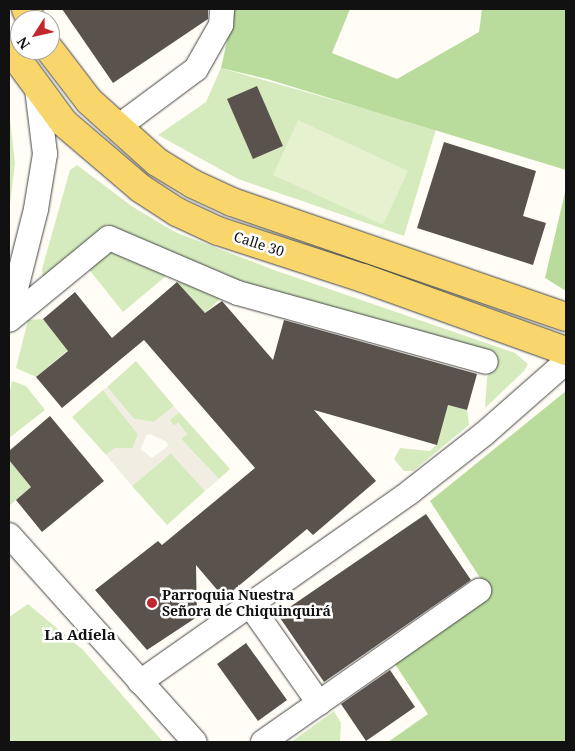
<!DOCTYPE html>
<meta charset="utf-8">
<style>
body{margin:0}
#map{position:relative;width:575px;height:751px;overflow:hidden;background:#fffdf5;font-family:"Noto Serif",serif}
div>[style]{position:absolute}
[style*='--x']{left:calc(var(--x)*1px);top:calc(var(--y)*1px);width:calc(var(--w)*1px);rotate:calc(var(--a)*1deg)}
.green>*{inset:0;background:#d5ebbd}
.forest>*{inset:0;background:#b9dc9c}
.pitch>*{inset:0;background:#e6f2cf}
.plaza>*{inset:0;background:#f1ede2}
.building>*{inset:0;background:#5a524d}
.roads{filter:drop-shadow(0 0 1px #444) drop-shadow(0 0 1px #444)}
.street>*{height:24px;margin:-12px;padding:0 12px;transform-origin:12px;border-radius:12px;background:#fff}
.primary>*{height:28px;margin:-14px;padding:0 14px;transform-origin:14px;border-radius:14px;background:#f9d66b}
.dots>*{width:14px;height:14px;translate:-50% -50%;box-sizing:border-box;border:2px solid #fff;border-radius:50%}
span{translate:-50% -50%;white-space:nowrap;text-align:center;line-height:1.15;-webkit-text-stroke:5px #fff;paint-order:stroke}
.street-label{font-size:14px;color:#111}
.poi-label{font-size:14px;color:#111;font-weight:700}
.left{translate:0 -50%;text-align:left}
.neighbourhood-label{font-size:15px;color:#111;font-weight:700}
.frame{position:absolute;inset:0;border:10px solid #111;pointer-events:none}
.north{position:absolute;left:10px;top:10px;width:50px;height:50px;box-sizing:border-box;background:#fff;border:1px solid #a0a0a0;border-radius:50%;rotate:235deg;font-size:14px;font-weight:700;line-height:20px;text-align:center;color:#111}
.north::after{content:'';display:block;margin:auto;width:18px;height:22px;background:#c4262e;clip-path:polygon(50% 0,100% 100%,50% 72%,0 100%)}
</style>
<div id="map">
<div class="green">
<div style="clip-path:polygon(221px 68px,436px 129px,404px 236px,238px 179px,158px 135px,206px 102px)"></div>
<div style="clip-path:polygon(9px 111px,15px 163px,9px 213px)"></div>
<div style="clip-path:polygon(77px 165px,133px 207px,175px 232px,274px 270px,515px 353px,528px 364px,524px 371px,485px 408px,487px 378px,495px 355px,237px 282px,107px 224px,43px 278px,42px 269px,70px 170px)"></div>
<div style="clip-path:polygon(113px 247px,172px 271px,123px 312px,87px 267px)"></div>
<div style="clip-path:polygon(183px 277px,218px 293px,220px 299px,205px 313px,177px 282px)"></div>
<div style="clip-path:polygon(43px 319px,68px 350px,36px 377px,16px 368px,28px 320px)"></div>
<div style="clip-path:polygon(136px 361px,174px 406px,154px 422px,134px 419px,107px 387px)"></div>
<div style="clip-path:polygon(12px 381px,26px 386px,45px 410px,9px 438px,9px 396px)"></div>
<div style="clip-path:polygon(103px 390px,138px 434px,133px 448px,115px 448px,106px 455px,72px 417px)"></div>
<div style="clip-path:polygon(448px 405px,467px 410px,469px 425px,413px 471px,404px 471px,394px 459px,400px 448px,430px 451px,436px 445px)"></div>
<div style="clip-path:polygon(179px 412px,230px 469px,219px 479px,181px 439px,187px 434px,178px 423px,174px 426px,169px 420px)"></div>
<div style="clip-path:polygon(171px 453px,205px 491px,167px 525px,132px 486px)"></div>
<div style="clip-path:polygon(9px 460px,31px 487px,9px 506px)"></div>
<div style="clip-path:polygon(28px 604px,83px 650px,163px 742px,9px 742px,9px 617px)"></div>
<div style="clip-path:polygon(334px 711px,341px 723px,340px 742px,291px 742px)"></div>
</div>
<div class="forest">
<div style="clip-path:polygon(234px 9px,350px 9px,332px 53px,397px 79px,479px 32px,482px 9px,566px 9px,566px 170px,267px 79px,221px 68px)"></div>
<div style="clip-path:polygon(566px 188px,566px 291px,545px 278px)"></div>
<div style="clip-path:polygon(566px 391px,566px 742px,388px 742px,428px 714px,393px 661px,490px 593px,430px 501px)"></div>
</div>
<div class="pitch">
<div style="clip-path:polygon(298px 120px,408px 171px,383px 225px,273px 175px)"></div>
</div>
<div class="plaza">
<div style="clip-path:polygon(evenodd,107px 387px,134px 419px,154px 422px,174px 406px,179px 412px,169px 421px,174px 426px,177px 423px,187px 434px,181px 439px,219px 479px,205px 491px,171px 453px,132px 486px,106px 455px,115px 448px,133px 448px,138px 434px,103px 390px,107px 387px,150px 434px,167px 442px,168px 446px,152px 458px,141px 449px,146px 436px,150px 434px)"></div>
</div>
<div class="building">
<div style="clip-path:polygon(62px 9px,208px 9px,208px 19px,113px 83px)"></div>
<div style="clip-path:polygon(257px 86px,283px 146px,253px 159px,227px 99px)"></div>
<div style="clip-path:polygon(444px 142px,536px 171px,523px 216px,546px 223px,533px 265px,417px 228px)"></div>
<div style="clip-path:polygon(177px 282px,205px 313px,222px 301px,273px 360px,284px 320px,477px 374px,467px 410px,448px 405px,437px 445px,314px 410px,376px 481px,313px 535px,307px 529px,224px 598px,196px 565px,197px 617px,147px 650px,95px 590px,158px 541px,162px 545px,255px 468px,144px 340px,62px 408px,36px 377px,68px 351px,43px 319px,75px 292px,112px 338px)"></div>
<div style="clip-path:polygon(50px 416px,104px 481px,42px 532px,16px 500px,31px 487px,9px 460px,9px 451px)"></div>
<div style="clip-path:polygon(426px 514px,471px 580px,324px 682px,278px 615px)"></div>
<div style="clip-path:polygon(246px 643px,287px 700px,258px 721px,217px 664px)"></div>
<div style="clip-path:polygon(390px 670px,415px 707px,366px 741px,341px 704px)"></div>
</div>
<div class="roads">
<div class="street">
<div style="--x:118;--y:127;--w:97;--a:-36.6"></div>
<div style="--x:196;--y:69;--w:51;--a:-60.4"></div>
<div style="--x:221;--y:25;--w:16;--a:-86"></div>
<div style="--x:9;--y:316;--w:110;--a:-75.8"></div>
<div style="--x:36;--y:209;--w:56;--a:-80.7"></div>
<div style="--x:45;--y:154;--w:65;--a:-97"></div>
<div style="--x:9;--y:320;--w:129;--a:-39.4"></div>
<div style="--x:109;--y:238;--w:140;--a:23.1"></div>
<div style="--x:238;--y:293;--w:257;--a:15.5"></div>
<div style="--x:9;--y:535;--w:278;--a:48.1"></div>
<div style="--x:250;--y:605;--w:120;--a:54.9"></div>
<div style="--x:140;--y:682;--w:330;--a:-35.1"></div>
<div style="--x:410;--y:492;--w:94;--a:-38.1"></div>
<div style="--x:484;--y:434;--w:109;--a:-41.3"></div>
<div style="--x:263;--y:742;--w:264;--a:-35"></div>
</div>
<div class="primary">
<div style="--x:26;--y:9;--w:12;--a:66"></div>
<div style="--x:9;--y:48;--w:93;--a:53.7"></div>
<div style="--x:64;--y:123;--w:100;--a:40.5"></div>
<div style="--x:140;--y:188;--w:44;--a:33"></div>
<div style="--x:177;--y:212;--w:45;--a:24.9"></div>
<div style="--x:218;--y:231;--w:152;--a:18"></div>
<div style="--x:363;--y:278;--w:216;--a:19.8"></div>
<div style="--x:50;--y:50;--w:64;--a:52.6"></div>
<div style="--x:89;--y:101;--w:91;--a:41.9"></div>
<div style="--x:157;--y:162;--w:42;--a:31.4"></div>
<div style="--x:193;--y:184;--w:43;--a:24.8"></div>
<div style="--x:232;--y:202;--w:353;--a:19"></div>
</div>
</div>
<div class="dots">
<div style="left:152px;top:603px;background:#c4262e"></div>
</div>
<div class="street-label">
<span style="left:259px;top:244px;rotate:18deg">Calle 30</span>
</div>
<div class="poi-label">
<span class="left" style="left:162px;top:603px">Parroquia Nuestra<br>Señora de Chiquinquirá</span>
</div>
<div class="neighbourhood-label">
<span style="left:80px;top:635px">La Adíela</span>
</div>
<div class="frame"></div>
<div class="north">N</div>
</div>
